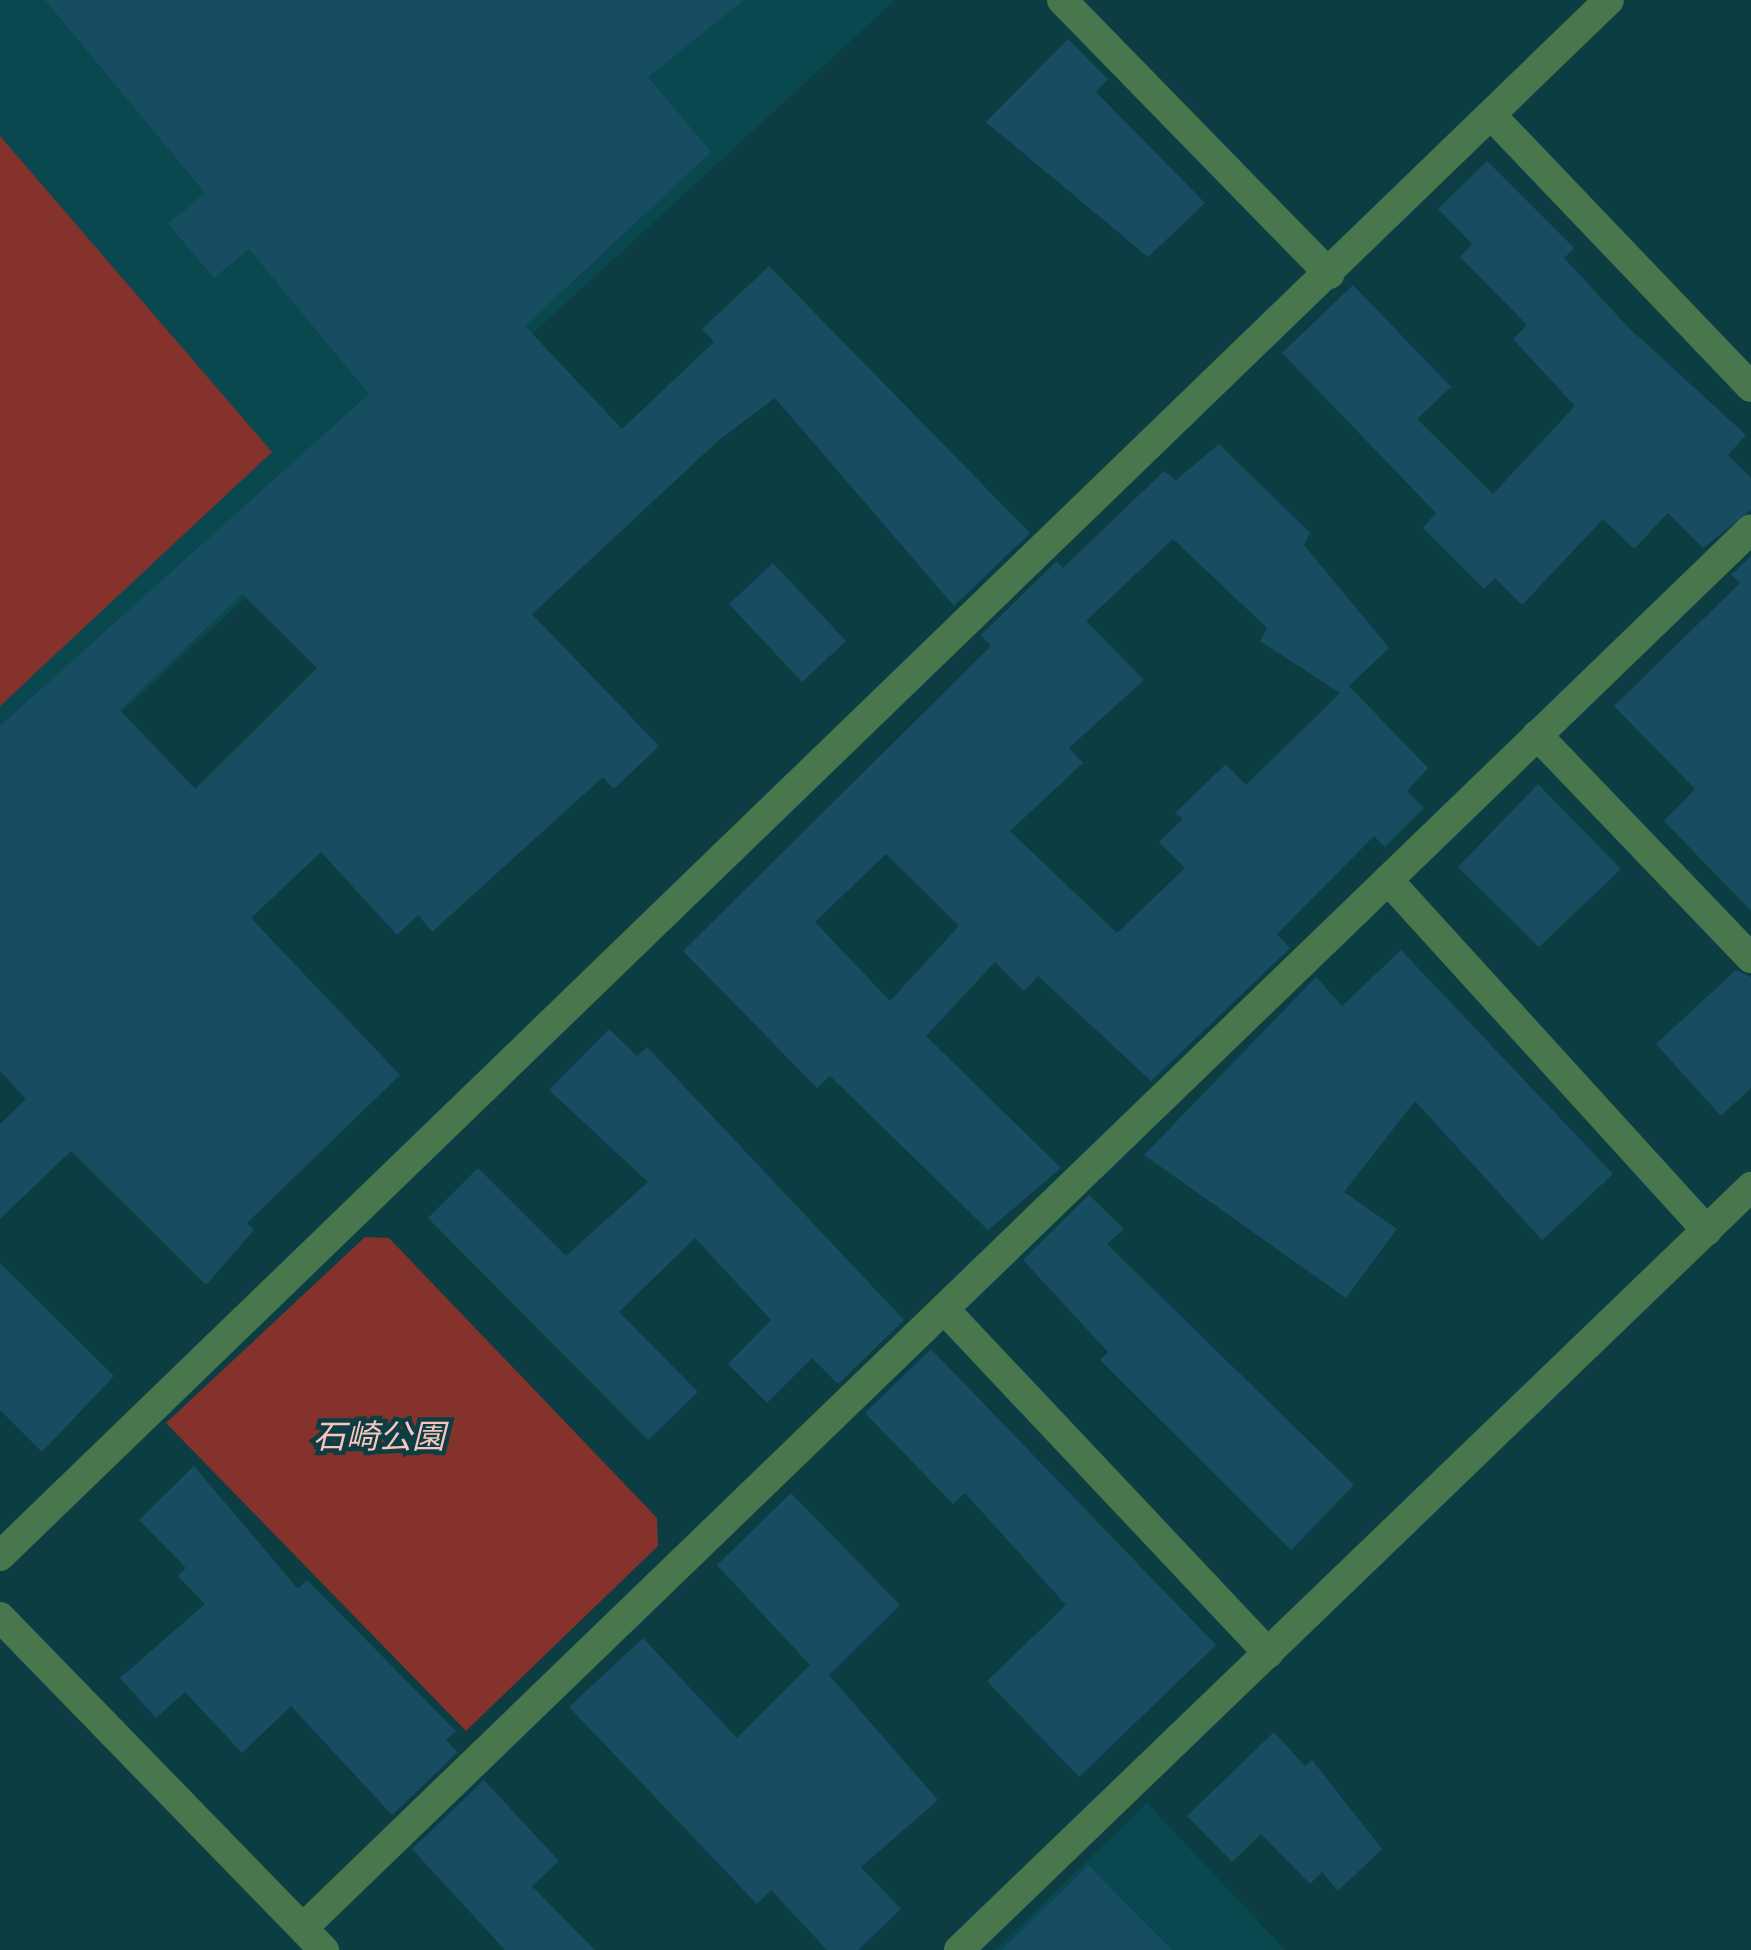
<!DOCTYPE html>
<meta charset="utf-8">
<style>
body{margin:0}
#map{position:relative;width:1751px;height:1950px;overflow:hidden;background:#0c3d43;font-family:"IBM Plex Serif","Noto Sans JP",serif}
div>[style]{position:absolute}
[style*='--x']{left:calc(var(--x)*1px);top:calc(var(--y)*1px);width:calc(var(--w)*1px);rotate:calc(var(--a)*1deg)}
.built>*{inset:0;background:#0a484f}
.green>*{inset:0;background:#85312c}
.building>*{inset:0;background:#184c60}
.minor>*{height:30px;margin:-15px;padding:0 15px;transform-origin:15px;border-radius:15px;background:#48774d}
span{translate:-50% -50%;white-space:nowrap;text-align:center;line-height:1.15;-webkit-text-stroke:9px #0c3d43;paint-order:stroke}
.park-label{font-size:33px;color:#f9c4bd;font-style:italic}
</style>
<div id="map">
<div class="built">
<div style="clip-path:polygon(0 0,895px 0,0 824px)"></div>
<div style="clip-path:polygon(1147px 1803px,1285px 1950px,995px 1950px)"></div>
</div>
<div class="green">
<div style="clip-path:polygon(0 136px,272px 452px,0 706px)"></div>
<div style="clip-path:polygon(365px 1237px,389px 1238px,657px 1518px,658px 1546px,466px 1731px,166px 1423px)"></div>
</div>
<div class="building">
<div style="clip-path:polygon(evenodd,45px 0,744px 0,648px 77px,711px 152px,525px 326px,622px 429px,714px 342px,702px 329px,769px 266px,1030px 533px,954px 606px,775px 398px,719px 440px,532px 614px,659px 746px,614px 789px,603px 777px,432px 932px,418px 915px,397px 935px,321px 852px,251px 918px,400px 1075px,247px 1223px,254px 1230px,206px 1285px,71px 1151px,0 1219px,0 1124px,26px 1099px,0 1071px,0 726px,369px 394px,249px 249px,214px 278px,168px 224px,205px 193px,45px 0,242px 594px,317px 668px,195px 789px,120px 710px,242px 594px)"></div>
<div style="clip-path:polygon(1068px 39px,1108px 79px,1096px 92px,1205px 203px,1148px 257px,986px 122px)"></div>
<div style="clip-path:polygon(1487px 161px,1574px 248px,1564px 258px,1628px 327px,1746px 435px,1728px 455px,1751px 478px,1751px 510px,1703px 548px,1668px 513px,1634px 549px,1603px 519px,1522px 605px,1495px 578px,1484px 589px,1423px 528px,1436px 513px,1282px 353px,1353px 285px,1451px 387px,1417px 419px,1493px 494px,1575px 406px,1513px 339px,1527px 325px,1460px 257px,1472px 244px,1438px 209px)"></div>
<div style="clip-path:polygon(evenodd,1219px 444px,1310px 533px,1304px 545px,1389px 648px,1349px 686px,1428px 768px,1407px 791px,1424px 808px,1385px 847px,1374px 836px,1277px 934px,1290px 948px,1151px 1081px,1038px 976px,1024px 991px,995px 962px,926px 1036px,1061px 1168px,988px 1230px,830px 1076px,817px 1088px,683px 951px,991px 646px,981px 635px,1057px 561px,1063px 568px,1164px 471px,1176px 480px,1219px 444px,1173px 539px,1267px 628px,1260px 641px,1340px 693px,1246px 785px,1226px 764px,1175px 813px,1183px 819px,1159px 842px,1185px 868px,1117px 933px,1010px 831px,1083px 763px,1069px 748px,1144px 680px,1086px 621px,1173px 539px,1219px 444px,886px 854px,959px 926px,890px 1001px,815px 922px,886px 854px)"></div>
<div style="clip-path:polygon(1751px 556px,1751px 911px,1664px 821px,1695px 789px,1614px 706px,1740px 583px,1731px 575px)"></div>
<div style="clip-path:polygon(773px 563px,846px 641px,802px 682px,729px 604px)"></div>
<div style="clip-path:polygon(1538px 784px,1621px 869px,1539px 947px,1458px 867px)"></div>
<div style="clip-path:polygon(1401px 950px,1613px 1174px,1542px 1240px,1415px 1101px,1344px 1192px,1397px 1229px,1346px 1298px,1144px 1155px,1316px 977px,1342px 1006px)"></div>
<div style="clip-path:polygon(1736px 970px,1751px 977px,1751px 1088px,1721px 1116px,1656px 1044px)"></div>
<div style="clip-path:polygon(609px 1029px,637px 1056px,647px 1047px,904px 1320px,838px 1384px,812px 1358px,767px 1403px,728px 1364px,771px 1320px,695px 1238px,619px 1312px,698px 1392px,648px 1440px,428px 1218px,478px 1168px,566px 1256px,648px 1182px,549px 1090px)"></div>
<div style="clip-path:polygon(1089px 1195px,1124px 1229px,1107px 1244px,1354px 1485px,1291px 1550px,1100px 1360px,1108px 1352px,1023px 1260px)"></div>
<div style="clip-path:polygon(0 1263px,114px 1376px,42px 1452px,0 1410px)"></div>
<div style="clip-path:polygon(931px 1349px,1216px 1645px,1079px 1777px,987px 1681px,1066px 1605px,965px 1493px,953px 1504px,865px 1413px)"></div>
<div style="clip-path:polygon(194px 1466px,298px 1589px,307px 1580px,456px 1731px,446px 1740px,458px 1752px,392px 1815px,291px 1706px,242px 1753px,185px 1692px,156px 1718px,120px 1678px,205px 1604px,178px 1576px,186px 1568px,139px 1520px)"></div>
<div style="clip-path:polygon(791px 1493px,900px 1605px,829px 1675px,938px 1800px,861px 1867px,901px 1909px,858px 1950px,827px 1950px,771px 1890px,757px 1904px,569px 1707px,643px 1638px,737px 1738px,810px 1665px,717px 1565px)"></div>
<div style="clip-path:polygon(1274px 1732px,1305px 1766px,1312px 1760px,1382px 1849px,1338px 1891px,1322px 1872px,1310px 1884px,1261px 1834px,1232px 1862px,1187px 1816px)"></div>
<div style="clip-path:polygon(484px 1780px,559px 1861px,532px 1886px,595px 1950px,505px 1950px,412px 1849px)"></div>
<div style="clip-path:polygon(1088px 1865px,1172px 1950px,1002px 1950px)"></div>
</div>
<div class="minor">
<div style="--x:1062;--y:0;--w:383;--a:45.7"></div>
<div style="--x:1491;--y:115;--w:376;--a:46.3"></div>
<div style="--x:1537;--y:735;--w:309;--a:46.2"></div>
<div style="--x:1388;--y:880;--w:474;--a:47.7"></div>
<div style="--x:944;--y:1309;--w:473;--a:46.7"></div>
<div style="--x:0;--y:1556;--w:2238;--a:-44.04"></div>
<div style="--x:0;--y:1617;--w:465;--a:45.8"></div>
<div style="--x:303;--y:1928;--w:2013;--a:-44.01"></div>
<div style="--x:959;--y:1950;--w:1100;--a:-43.93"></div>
</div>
<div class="park-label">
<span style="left:379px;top:1436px">石崎公園</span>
</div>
</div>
